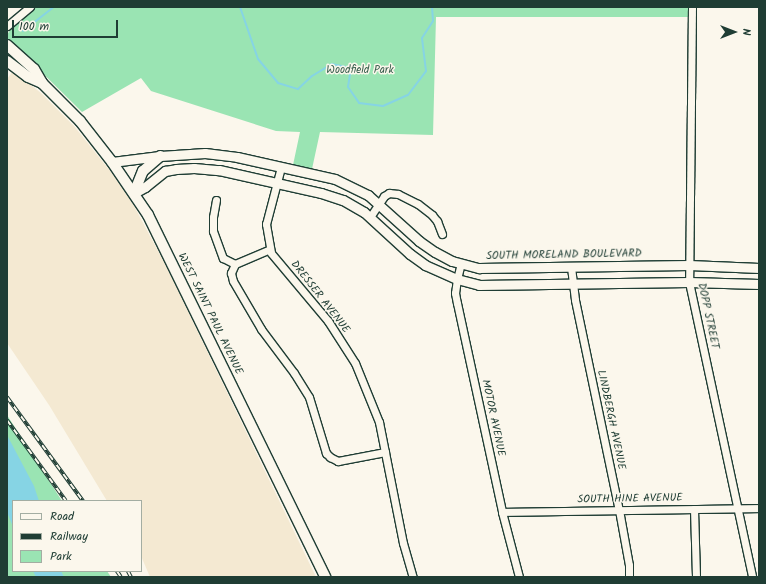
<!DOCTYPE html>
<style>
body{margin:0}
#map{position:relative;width:766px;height:584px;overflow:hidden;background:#fbf7ec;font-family:Kalam,sans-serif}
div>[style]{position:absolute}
.built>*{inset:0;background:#f4e9d2}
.green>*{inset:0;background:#9ae4b3}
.water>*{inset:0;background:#86d4e4}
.stream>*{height:2px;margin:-1px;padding:0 1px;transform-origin:1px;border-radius:1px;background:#86d4e4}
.roads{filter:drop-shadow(1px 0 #1f3d34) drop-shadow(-1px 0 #1f3d34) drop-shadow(0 1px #1f3d34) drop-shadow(0 -1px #1f3d34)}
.minor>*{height:7px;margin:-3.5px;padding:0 3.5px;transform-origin:3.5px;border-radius:3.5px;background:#fbf7ec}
.tertiary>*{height:9px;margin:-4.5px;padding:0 4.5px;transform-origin:4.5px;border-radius:4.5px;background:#fbf7ec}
.secondary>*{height:10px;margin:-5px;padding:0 5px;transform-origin:5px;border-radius:5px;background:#fbf7ec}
.rail>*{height:3.5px;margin-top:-1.75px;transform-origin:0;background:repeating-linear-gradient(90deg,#fbf7ec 0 6px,#1f3d34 0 12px);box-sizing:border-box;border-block:1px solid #1f3d34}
span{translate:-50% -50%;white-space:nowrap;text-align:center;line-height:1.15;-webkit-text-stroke:3px #fbf7ec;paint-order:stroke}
.park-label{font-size:11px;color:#385e4d}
.street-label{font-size:11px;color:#1f3d34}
.frame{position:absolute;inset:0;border:8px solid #1f3d34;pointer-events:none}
.legend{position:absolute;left:12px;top:500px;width:130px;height:72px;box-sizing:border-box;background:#fbf7ec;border:1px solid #a3ada2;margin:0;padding:5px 7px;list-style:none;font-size:12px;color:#1f3d34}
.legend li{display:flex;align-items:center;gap:8px;height:20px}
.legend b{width:20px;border:1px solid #a3ada2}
.north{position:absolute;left:714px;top:12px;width:40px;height:40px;-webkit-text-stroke:3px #fbf7ec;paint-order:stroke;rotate:90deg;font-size:11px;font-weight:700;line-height:16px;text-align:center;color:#1f3d34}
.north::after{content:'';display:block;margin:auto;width:14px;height:18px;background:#1f3d34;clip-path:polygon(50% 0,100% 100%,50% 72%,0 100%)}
.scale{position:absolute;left:12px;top:20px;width:106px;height:18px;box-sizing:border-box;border:2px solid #1f3d34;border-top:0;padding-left:5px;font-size:12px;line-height:14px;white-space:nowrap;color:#1f3d34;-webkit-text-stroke:3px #fbf7ec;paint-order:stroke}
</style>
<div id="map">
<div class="built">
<i style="clip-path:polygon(13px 71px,41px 93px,74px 126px,111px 172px,134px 206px,166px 266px,316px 577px,150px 577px,141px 556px,141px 501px,107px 501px,49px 405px,7px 343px,7px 79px)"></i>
</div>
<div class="green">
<i style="clip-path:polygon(36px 7px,688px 7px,688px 17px,436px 17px,433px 135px,320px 132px,312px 169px,293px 165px,300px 132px,276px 131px,151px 91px,141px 78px,82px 112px,8px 39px,7px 35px,10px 30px)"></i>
<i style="clip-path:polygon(7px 415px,62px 501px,13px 501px,13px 571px,107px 571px,111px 577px,7px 577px)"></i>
</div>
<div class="water">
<i style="clip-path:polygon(7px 435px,34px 486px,39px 501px,13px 501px,13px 527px,7px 512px)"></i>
<i style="clip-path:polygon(33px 571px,61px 571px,64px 577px,36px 577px)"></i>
</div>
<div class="stream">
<i style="left:240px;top:7px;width:55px;rotate:70.9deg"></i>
<i style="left:258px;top:59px;width:31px;rotate:50deg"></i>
<i style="left:278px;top:83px;width:21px;rotate:17deg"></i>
<i style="left:298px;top:89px;width:19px;rotate:-43deg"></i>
<i style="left:312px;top:76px;width:23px;rotate:-31deg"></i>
<i style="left:332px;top:64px;width:19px;rotate:12deg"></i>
<i style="left:351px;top:68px;width:19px;rotate:99deg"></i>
<i style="left:348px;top:87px;width:19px;rotate:55deg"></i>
<i style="left:359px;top:103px;width:24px;rotate:7deg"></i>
<i style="left:383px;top:106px;width:27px;rotate:-24deg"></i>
<i style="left:408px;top:95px;width:30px;rotate:-53deg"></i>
<i style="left:426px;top:71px;width:33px;rotate:-97deg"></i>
<i style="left:422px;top:38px;width:20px;rotate:-57deg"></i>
<i style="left:433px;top:21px;width:14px;rotate:-94deg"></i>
<i style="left:23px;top:31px;width:39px;rotate:-38deg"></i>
</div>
<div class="roads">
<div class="minor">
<i style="left:692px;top:7px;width:275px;rotate:90.6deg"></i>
<i style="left:689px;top:282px;width:302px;rotate:77.9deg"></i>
<i style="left:7px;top:26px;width:30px;rotate:-40deg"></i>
<i style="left:281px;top:167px;width:59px;rotate:104.7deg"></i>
<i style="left:266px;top:224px;width:29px;rotate:80deg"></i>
<i style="left:271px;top:253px;width:89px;rotate:50deg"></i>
<i style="left:328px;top:321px;width:50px;rotate:57.3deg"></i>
<i style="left:355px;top:363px;width:64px;rotate:67.9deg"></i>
<i style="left:379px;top:422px;width:123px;rotate:78.8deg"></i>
<i style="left:403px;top:543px;width:35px;rotate:74deg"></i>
<i style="left:216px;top:200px;width:17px;rotate:100deg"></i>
<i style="left:213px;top:217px;width:14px;rotate:90deg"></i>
<i style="left:213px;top:231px;width:29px;rotate:70deg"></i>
<i style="left:223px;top:258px;width:13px;rotate:27deg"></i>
<i style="left:235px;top:264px;width:38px;rotate:-23deg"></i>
<i style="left:370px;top:217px;width:25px;rotate:-56deg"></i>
<i style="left:384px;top:196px;width:6px;rotate:-31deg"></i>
<i style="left:389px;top:193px;width:9px;rotate:6deg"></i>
<i style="left:398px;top:194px;width:22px;rotate:27deg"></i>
<i style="left:418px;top:204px;width:18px;rotate:38deg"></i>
<i style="left:432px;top:215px;width:8px;rotate:50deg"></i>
<i style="left:437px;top:221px;width:14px;rotate:69deg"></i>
<i style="left:461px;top:263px;width:16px;rotate:104deg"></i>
<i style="left:457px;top:279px;width:14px;rotate:98deg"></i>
<i style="left:455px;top:293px;width:10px;rotate:79deg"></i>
<i style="left:457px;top:303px;width:214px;rotate:77.8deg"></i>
<i style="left:502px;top:512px;width:67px;rotate:75.3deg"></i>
<i style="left:235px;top:264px;width:10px;rotate:114deg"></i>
<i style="left:231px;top:273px;width:8px;rotate:76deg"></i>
<i style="left:233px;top:281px;width:56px;rotate:59.7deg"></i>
<i style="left:261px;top:329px;width:55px;rotate:53.1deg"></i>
<i style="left:294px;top:373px;width:28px;rotate:58deg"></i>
<i style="left:309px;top:397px;width:59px;rotate:73.1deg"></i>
<i style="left:326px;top:453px;width:6px;rotate:45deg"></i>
<i style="left:330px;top:457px;width:9px;rotate:27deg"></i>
<i style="left:338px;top:461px;width:48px;rotate:-10.8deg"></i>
<i style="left:571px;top:267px;width:33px;rotate:83deg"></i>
<i style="left:575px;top:300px;width:215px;rotate:78.2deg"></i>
<i style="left:619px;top:510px;width:56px;rotate:79.7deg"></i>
<i style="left:629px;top:565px;width:12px;rotate:90deg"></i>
<i style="left:694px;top:509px;width:68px;rotate:88.3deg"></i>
<i style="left:502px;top:512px;width:257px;rotate:-0.9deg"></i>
</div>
<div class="tertiary">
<i style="left:112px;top:162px;width:48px;rotate:-7.1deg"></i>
<i style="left:160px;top:156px;width:45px;rotate:-3.8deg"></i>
<i style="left:205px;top:153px;width:32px;rotate:7deg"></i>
<i style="left:237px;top:157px;width:100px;rotate:12.7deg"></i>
<i style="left:335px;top:179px;width:37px;rotate:26deg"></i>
<i style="left:368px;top:195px;width:69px;rotate:42deg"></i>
<i style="left:419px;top:241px;width:19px;rotate:35deg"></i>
<i style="left:435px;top:252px;width:19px;rotate:28deg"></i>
<i style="left:452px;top:261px;width:28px;rotate:15deg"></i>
<i style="left:479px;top:268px;width:210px;rotate:-0.8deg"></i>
<i style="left:689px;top:265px;width:70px;rotate:2.5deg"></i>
<i style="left:134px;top:193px;width:13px;rotate:-29deg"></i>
<i style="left:145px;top:187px;width:26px;rotate:-39deg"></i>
<i style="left:165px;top:171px;width:11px;rotate:-10deg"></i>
<i style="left:176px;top:169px;width:18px;rotate:-3deg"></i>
<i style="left:194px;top:168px;width:25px;rotate:5deg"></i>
<i style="left:219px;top:170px;width:105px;rotate:12.7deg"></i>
<i style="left:321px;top:193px;width:23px;rotate:18deg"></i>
<i style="left:343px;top:200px;width:24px;rotate:30deg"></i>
<i style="left:364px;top:212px;width:62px;rotate:42.4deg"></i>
<i style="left:410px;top:254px;width:19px;rotate:36deg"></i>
<i style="left:425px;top:265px;width:35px;rotate:24deg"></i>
<i style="left:457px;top:279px;width:23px;rotate:15deg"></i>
<i style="left:479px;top:285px;width:210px;rotate:-0.8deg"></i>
<i style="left:689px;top:282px;width:70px;rotate:1.6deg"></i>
</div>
<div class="secondary">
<i style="left:7px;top:45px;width:36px;rotate:42deg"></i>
<i style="left:34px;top:69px;width:16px;rotate:60deg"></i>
<i style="left:42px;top:83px;width:54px;rotate:45deg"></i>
<i style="left:80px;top:121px;width:52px;rotate:52deg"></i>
<i style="left:112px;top:162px;width:64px;rotate:55.8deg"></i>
<i style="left:148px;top:215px;width:403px;rotate:63.9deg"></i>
<i style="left:7px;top:61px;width:26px;rotate:37deg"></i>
<i style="left:28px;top:77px;width:15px;rotate:23deg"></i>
<i style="left:134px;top:193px;width:24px;rotate:-68deg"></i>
<i style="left:143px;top:171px;width:23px;rotate:-41deg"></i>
</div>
</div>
<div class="rail">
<i style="left:7px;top:397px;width:129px;rotate:53.8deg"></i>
<i style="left:7px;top:420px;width:100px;rotate:53.9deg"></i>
<i style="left:117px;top:571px;width:7px;rotate:56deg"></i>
<i style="left:128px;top:571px;width:7px;rotate:63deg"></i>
</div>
<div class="park-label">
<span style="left:360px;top:70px">Woodfield Park</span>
</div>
<div class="street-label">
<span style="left:564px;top:255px;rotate:-1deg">SOUTH MORELAND BOULEVARD</span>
<span style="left:320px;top:297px;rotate:52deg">DRESSER AVENUE</span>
<span style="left:210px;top:314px;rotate:64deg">WEST SAINT PAUL AVENUE</span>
<span style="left:708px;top:316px;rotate:78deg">DOPP STREET</span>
<span style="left:493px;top:418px;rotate:78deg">MOTOR AVENUE</span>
<span style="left:611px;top:420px;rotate:78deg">LINDBERGH AVENUE</span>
<span style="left:630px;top:499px;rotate:-1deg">SOUTH HINE AVENUE</span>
</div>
<div class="frame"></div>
<ul class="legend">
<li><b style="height:5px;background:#fbf7ec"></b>Road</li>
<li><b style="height:5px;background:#1f3d34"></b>Railway</li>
<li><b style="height:11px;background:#9ae4b3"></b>Park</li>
</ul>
<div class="north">N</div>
<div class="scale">100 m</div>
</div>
